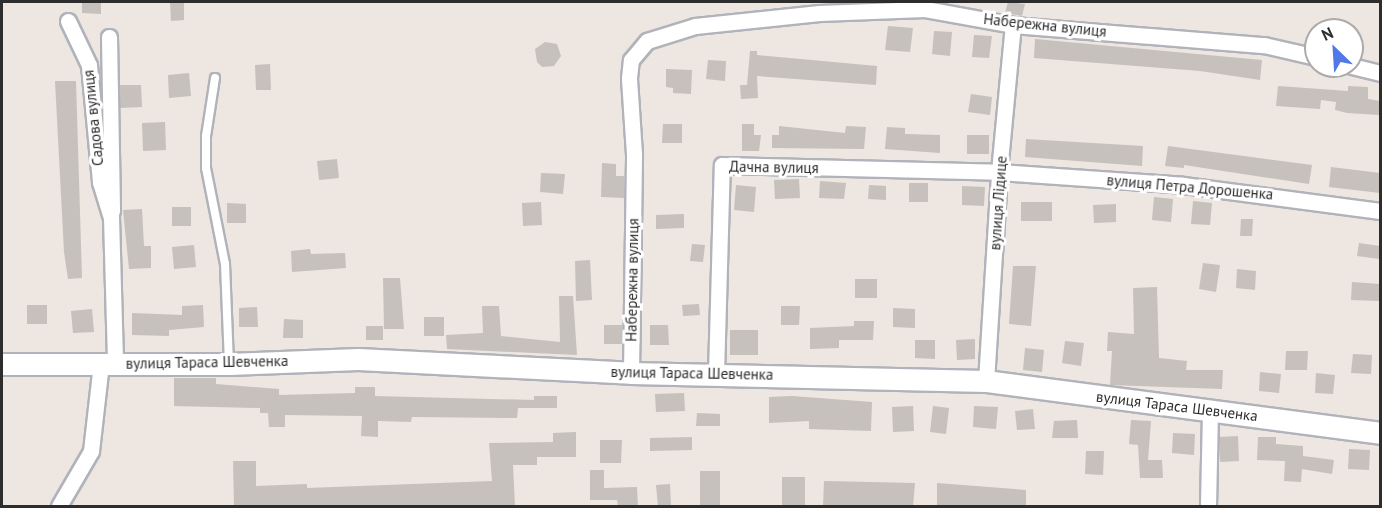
<!DOCTYPE html>
<meta charset="utf-8">
<style>
body{margin:0}
#map{position:relative;width:1382px;height:508px;overflow:hidden;background:#ede6e1;font-family:"PT Sans",sans-serif}
div>[style]{position:absolute}
.building>*{inset:0;background:#c6c1bc}
.roads{filter:drop-shadow(2px 0 #b1b3bb) drop-shadow(-2px 0 #b1b3bb) drop-shadow(0 2px #b1b3bb) drop-shadow(0 -2px #b1b3bb)}
.service>*{height:8px;margin:-4px;padding:0 4px;transform-origin:4px;border-radius:4px;background:#fff}
.minor>*{height:15px;margin:-7.5px;padding:0 7.5px;transform-origin:7.5px;border-radius:7.5px;background:#fff}
.secondary>*{height:21px;margin:-10.5px;padding:0 10.5px;transform-origin:10.5px;border-radius:10.5px;background:#fff}
span{translate:-50% -50%;white-space:nowrap;text-align:center;line-height:1.15;-webkit-text-stroke:6px #fff;paint-order:stroke}
.street-label{font-size:15px;color:#2d2d2d}
.frame{position:absolute;inset:0;border:3px solid #2d2d2d;pointer-events:none}
.north{position:absolute;left:1304px;top:18px;width:60px;height:60px;box-sizing:border-box;background:#fff;border:2px solid #ababab;border-radius:50%;rotate:335deg;font-size:16px;font-weight:700;line-height:24px;text-align:center;color:#2d2d2d}
.north::after{content:'';display:block;margin:auto;width:21px;height:27px;background:#5178e9;clip-path:polygon(50% 0,100% 100%,50% 72%,0 100%)}
</style>
<div id="map">
<div class="building">
<i style="clip-path:polygon(82px 2px,101px 2px,101px 14px,82px 13px)"></i>
<i style="clip-path:polygon(170px 2px,184px 2px,184px 20px,171px 21px)"></i>
<i style="clip-path:polygon(1008px 2px,1025px 4px,1022px 16px,1005px 13px)"></i>
<i style="clip-path:polygon(888px 26px,913px 28px,910px 52px,885px 50px)"></i>
<i style="clip-path:polygon(934px 31px,952px 32px,950px 56px,932px 54px)"></i>
<i style="clip-path:polygon(974px 35px,992px 36px,989px 58px,972px 57px)"></i>
<i style="clip-path:polygon(1035px 39px,1262px 60px,1260px 80px,1200px 71px,1034px 58px)"></i>
<i style="clip-path:polygon(545px 42px,557px 44px,561px 56px,554px 66px,542px 67px,537px 62px,535px 49px)"></i>
<i style="clip-path:polygon(750px 51px,757px 51px,757px 55px,877px 66px,876px 85px,757px 76px,758px 98px,741px 99px,740px 85px,747px 85px)"></i>
<i style="clip-path:polygon(708px 60px,726px 61px,725px 81px,706px 79px)"></i>
<i style="clip-path:polygon(270px 64px,271px 90px,256px 90px,255px 65px)"></i>
<i style="clip-path:polygon(666px 69px,692px 70px,691px 94px,673px 93px,673px 88px,666px 87px)"></i>
<i style="clip-path:polygon(189px 73px,191px 96px,169px 98px,168px 75px)"></i>
<i style="clip-path:polygon(55px 81px,76px 81px,82px 278px,68px 279px,64px 252px)"></i>
<i style="clip-path:polygon(120px 85px,141px 85px,142px 107px,120px 108px)"></i>
<i style="clip-path:polygon(1278px 86px,1348px 91px,1348px 86px,1368px 87px,1368px 99px,1380px 101px,1380px 115px,1347px 113px,1335px 110px,1336px 102px,1321px 100px,1320px 109px,1276px 106px)"></i>
<i style="clip-path:polygon(971px 94px,992px 97px,990px 115px,968px 112px)"></i>
<i style="clip-path:polygon(165px 122px,166px 150px,143px 151px,142px 123px)"></i>
<i style="clip-path:polygon(663px 124px,682px 124px,682px 143px,662px 143px)"></i>
<i style="clip-path:polygon(742px 124px,754px 124px,754px 135px,761px 135px,759px 151px,742px 151px)"></i>
<i style="clip-path:polygon(779px 126px,845px 133px,846px 126px,866px 127px,864px 149px,772px 148px,772px 135px,779px 135px)"></i>
<i style="clip-path:polygon(887px 127px,905px 128px,905px 134px,940px 135px,940px 153px,885px 149px)"></i>
<i style="clip-path:polygon(967px 135px,989px 135px,989px 154px,967px 154px)"></i>
<i style="clip-path:polygon(1026px 139px,1143px 146px,1142px 166px,1025px 157px)"></i>
<i style="clip-path:polygon(1168px 146px,1312px 165px,1309px 184px,1184px 165px,1184px 168px,1165px 166px)"></i>
<i style="clip-path:polygon(337px 159px,339px 178px,319px 180px,317px 161px)"></i>
<i style="clip-path:polygon(602px 163px,616px 164px,616px 176px,624px 176px,624px 198px,601px 197px)"></i>
<i style="clip-path:polygon(1331px 167px,1380px 173px,1380px 193px,1329px 187px)"></i>
<i style="clip-path:polygon(541px 173px,565px 174px,563px 194px,540px 192px)"></i>
<i style="clip-path:polygon(799px 179px,800px 198px,775px 199px,774px 180px)"></i>
<i style="clip-path:polygon(820px 181px,846px 183px,844px 199px,819px 198px)"></i>
<i style="clip-path:polygon(909px 183px,928px 183px,928px 202px,909px 202px)"></i>
<i style="clip-path:polygon(736px 185px,756px 187px,754px 212px,734px 210px)"></i>
<i style="clip-path:polygon(869px 185px,886px 186px,886px 200px,868px 199px)"></i>
<i style="clip-path:polygon(962px 186px,985px 187px,984px 206px,962px 205px)"></i>
<i style="clip-path:polygon(1154px 197px,1173px 199px,1171px 222px,1152px 220px)"></i>
<i style="clip-path:polygon(1193px 201px,1212px 203px,1210px 225px,1191px 224px)"></i>
<i style="clip-path:polygon(541px 202px,542px 225px,523px 226px,522px 203px)"></i>
<i style="clip-path:polygon(1021px 202px,1052px 202px,1052px 221px,1021px 221px)"></i>
<i style="clip-path:polygon(227px 203px,246px 204px,246px 223px,227px 223px)"></i>
<i style="clip-path:polygon(1116px 204px,1116px 222px,1094px 223px,1093px 205px)"></i>
<i style="clip-path:polygon(172px 207px,191px 207px,191px 226px,172px 226px)"></i>
<i style="clip-path:polygon(142px 209px,144px 246px,151px 246px,151px 268px,129px 269px,123px 210px)"></i>
<i style="clip-path:polygon(684px 214px,684px 228px,656px 229px,656px 215px)"></i>
<i style="clip-path:polygon(1241px 219px,1253px 219px,1252px 236px,1240px 236px)"></i>
<i style="clip-path:polygon(1359px 243px,1380px 246px,1379px 259px,1357px 256px)"></i>
<i style="clip-path:polygon(692px 244px,705px 245px,703px 262px,690px 261px)"></i>
<i style="clip-path:polygon(194px 245px,196px 267px,174px 269px,172px 247px)"></i>
<i style="clip-path:polygon(310px 249px,311px 254px,345px 253px,346px 268px,292px 272px,291px 251px)"></i>
<i style="clip-path:polygon(590px 260px,592px 300px,576px 301px,575px 261px)"></i>
<i style="clip-path:polygon(1203px 263px,1220px 265px,1216px 292px,1199px 289px)"></i>
<i style="clip-path:polygon(1013px 266px,1036px 266px,1031px 326px,1009px 324px)"></i>
<i style="clip-path:polygon(1237px 269px,1256px 271px,1255px 290px,1236px 288px)"></i>
<i style="clip-path:polygon(383px 278px,400px 278px,404px 329px,384px 329px)"></i>
<i style="clip-path:polygon(855px 279px,877px 279px,877px 298px,855px 298px)"></i>
<i style="clip-path:polygon(1352px 282px,1380px 284px,1379px 301px,1351px 300px)"></i>
<i style="clip-path:polygon(1157px 287px,1159px 358px,1187px 361px,1186px 370px,1223px 370px,1222px 389px,1110px 385px,1112px 351px,1107px 351px,1108px 332px,1134px 334px,1133px 288px)"></i>
<i style="clip-path:polygon(559px 296px,573px 296px,577px 355px,447px 349px,446px 335px,483px 333px,482px 306px,499px 306px,501px 336px,560px 342px)"></i>
<i style="clip-path:polygon(699px 304px,700px 315px,683px 316px,682px 305px)"></i>
<i style="clip-path:polygon(27px 305px,47px 305px,47px 324px,27px 324px)"></i>
<i style="clip-path:polygon(203px 305px,204px 327px,169px 330px,169px 336px,132px 335px,132px 313px,182px 315px,182px 306px)"></i>
<i style="clip-path:polygon(781px 306px,800px 306px,799px 325px,781px 325px)"></i>
<i style="clip-path:polygon(257px 307px,258px 327px,239px 327px,239px 308px)"></i>
<i style="clip-path:polygon(893px 308px,915px 309px,915px 328px,893px 327px)"></i>
<i style="clip-path:polygon(92px 309px,94px 332px,73px 333px,71px 311px)"></i>
<i style="clip-path:polygon(424px 317px,444px 317px,444px 336px,424px 336px)"></i>
<i style="clip-path:polygon(284px 319px,303px 320px,303px 338px,283px 338px)"></i>
<i style="clip-path:polygon(854px 321px,874px 321px,873px 340px,839px 340px,839px 348px,810px 349px,810px 328px,854px 326px)"></i>
<i style="clip-path:polygon(604px 325px,622px 325px,622px 344px,604px 344px)"></i>
<i style="clip-path:polygon(650px 325px,668px 325px,669px 345px,650px 345px)"></i>
<i style="clip-path:polygon(366px 326px,383px 326px,383px 340px,366px 340px)"></i>
<i style="clip-path:polygon(730px 330px,758px 330px,758px 355px,730px 355px)"></i>
<i style="clip-path:polygon(975px 339px,975px 359px,957px 360px,956px 340px)"></i>
<i style="clip-path:polygon(915px 340px,935px 340px,935px 359px,915px 358px)"></i>
<i style="clip-path:polygon(1065px 341px,1084px 343px,1081px 366px,1062px 363px)"></i>
<i style="clip-path:polygon(1025px 348px,1044px 350px,1042px 372px,1023px 370px)"></i>
<i style="clip-path:polygon(1286px 351px,1308px 351px,1307px 370px,1285px 370px)"></i>
<i style="clip-path:polygon(1353px 354px,1372px 355px,1371px 374px,1351px 373px)"></i>
<i style="clip-path:polygon(1260px 372px,1281px 374px,1279px 393px,1259px 391px)"></i>
<i style="clip-path:polygon(1316px 373px,1335px 375px,1333px 394px,1315px 393px)"></i>
<i style="clip-path:polygon(174px 378px,216px 378px,216px 384px,279px 389px,279px 395px,355px 393px,355px 387px,375px 387px,375px 396px,534px 400px,534px 396px,557px 396px,557px 408px,518px 408px,517px 418px,412px 417px,411px 422px,378px 421px,378px 437px,361px 436px,362px 416px,285px 415px,285px 427px,269px 427px,268px 413px,260px 413px,260px 408px,174px 406px)"></i>
<i style="clip-path:polygon(684px 393px,685px 411px,656px 412px,655px 394px)"></i>
<i style="clip-path:polygon(792px 396px,872px 402px,871px 431px,809px 429px,809px 421px,769px 423px,769px 397px)"></i>
<i style="clip-path:polygon(913px 406px,914px 431px,893px 432px,892px 407px)"></i>
<i style="clip-path:polygon(933px 406px,949px 408px,946px 434px,930px 432px)"></i>
<i style="clip-path:polygon(974px 406px,998px 407px,996px 429px,973px 427px)"></i>
<i style="clip-path:polygon(1033px 409px,1035px 429px,1017px 430px,1015px 411px)"></i>
<i style="clip-path:polygon(697px 413px,720px 414px,720px 426px,696px 426px)"></i>
<i style="clip-path:polygon(1077px 420px,1078px 438px,1052px 438px,1054px 421px)"></i>
<i style="clip-path:polygon(1131px 420px,1151px 421px,1148px 460px,1162px 460px,1163px 478px,1140px 478px,1138px 445px,1129px 444px)"></i>
<i style="clip-path:polygon(576px 432px,576px 457px,537px 457px,537px 465px,513px 465px,515px 506px,234px 507px,233px 461px,256px 461px,256px 486px,307px 484px,307px 488px,492px 481px,489px 443px,553px 442px,553px 433px)"></i>
<i style="clip-path:polygon(1173px 433px,1195px 434px,1194px 455px,1172px 453px)"></i>
<i style="clip-path:polygon(1238px 436px,1239px 461px,1220px 462px,1219px 437px)"></i>
<i style="clip-path:polygon(692px 437px,692px 450px,650px 451px,650px 438px)"></i>
<i style="clip-path:polygon(1258px 437px,1276px 437px,1276px 444px,1303px 446px,1303px 456px,1334px 460px,1332px 474px,1302px 469px,1301px 482px,1284px 481px,1285px 461px,1257px 460px)"></i>
<i style="clip-path:polygon(600px 440px,622px 440px,621px 463px,600px 463px)"></i>
<i style="clip-path:polygon(1349px 449px,1370px 450px,1369px 470px,1348px 469px)"></i>
<i style="clip-path:polygon(1086px 451px,1104px 451px,1103px 475px,1085px 474px)"></i>
<i style="clip-path:polygon(590px 470px,604px 470px,604px 488px,637px 487px,638px 507px,618px 507px,617px 500px,590px 500px)"></i>
<i style="clip-path:polygon(700px 471px,720px 471px,720px 507px,700px 507px)"></i>
<i style="clip-path:polygon(782px 477px,805px 477px,805px 505px,782px 505px)"></i>
<i style="clip-path:polygon(824px 481px,915px 483px,913px 507px,823px 507px)"></i>
<i style="clip-path:polygon(937px 483px,1026px 490px,1026px 507px,937px 507px)"></i>
<i style="clip-path:polygon(670px 484px,671px 507px,658px 507px,656px 485px)"></i>
</div>
<div class="roads">
<div class="service">
<i style="left:215px;top:78px;width:59px;rotate:98.8deg"></i>
<i style="left:206px;top:136px;width:32px;rotate:90deg"></i>
<i style="left:206px;top:168px;width:98px;rotate:78.8deg"></i>
<i style="left:225px;top:264px;width:98px;rotate:87.7deg"></i>
</div>
<div class="minor">
<i style="left:68px;top:21px;width:49px;rotate:64.5deg"></i>
<i style="left:89px;top:65px;width:118px;rotate:84.6deg"></i>
<i style="left:100px;top:182px;width:37px;rotate:73deg"></i>
<i style="left:111px;top:217px;width:146px;rotate:88.4deg"></i>
<i style="left:109px;top:37px;width:174px;rotate:89deg"></i>
<i style="left:1352px;top:66px;width:29px;rotate:14deg"></i>
<i style="left:631px;top:373px;width:219px;rotate:-89.2deg"></i>
<i style="left:634px;top:154px;width:76px;rotate:-93.8deg"></i>
<i style="left:629px;top:78px;width:18px;rotate:-84deg"></i>
<i style="left:631px;top:60px;width:25px;rotate:-50deg"></i>
<i style="left:647px;top:41px;width:50px;rotate:-17.4deg"></i>
<i style="left:695px;top:26px;width:125px;rotate:-6deg"></i>
<i style="left:819px;top:13px;width:106px;rotate:-2.2deg"></i>
<i style="left:925px;top:9px;width:89px;rotate:10.3deg"></i>
<i style="left:1013px;top:25px;width:252px;rotate:4.6deg"></i>
<i style="left:1264px;top:45px;width:53px;rotate:13deg"></i>
<i style="left:716px;top:374px;width:209px;rotate:-88.4deg"></i>
<i style="left:722px;top:165px;width:277px;rotate:1.4deg"></i>
<i style="left:999px;top:172px;width:184px;rotate:4deg"></i>
<i style="left:1183px;top:185px;width:199px;rotate:7.5deg"></i>
<i style="left:986px;top:381px;width:209px;rotate:-86.4deg"></i>
<i style="left:999px;top:172px;width:148px;rotate:-84.6deg"></i>
<i style="left:59px;top:506px;width:64px;rotate:-59.8deg"></i>
<i style="left:91px;top:451px;width:89px;rotate:-83.5deg"></i>
<i style="left:1208px;top:506px;width:96px;rotate:-88.8deg"></i>
</div>
<div class="secondary">
<i style="left:2px;top:364px;width:227px"></i>
<i style="left:229px;top:364px;width:129px;rotate:-2.2deg"></i>
<i style="left:358px;top:359px;width:273px;rotate:2.9deg"></i>
<i style="left:631px;top:373px;width:355px;rotate:1.3deg"></i>
<i style="left:986px;top:381px;width:397px;rotate:7.5deg"></i>
</div>
</div>
<div class="street-label">
<span style="left:1045px;top:25px;rotate:6deg">Набережна вулиця</span>
<span style="left:93px;top:118px;rotate:-96deg">Садова вулиця</span>
<span style="left:774px;top:167px;rotate:1deg">Дачна вулиця</span>
<span style="left:1190px;top:187px;rotate:5deg">вулиця Петра Дорошенка</span>
<span style="left:998px;top:203px;rotate:-86deg">вулиця Лідице</span>
<span style="left:632px;top:280px;rotate:-89deg">Набережна вулиця</span>
<span style="left:207px;top:362px;rotate:-1deg">вулиця Тараса Шевченка</span>
<span style="left:692px;top:373px;rotate:1deg">вулиця Тараса Шевченка</span>
<span style="left:1177px;top:406px;rotate:7deg">вулиця Тараса Шевченка</span>
</div>
<div class="frame"></div>
<div class="north">N</div>
</div>
